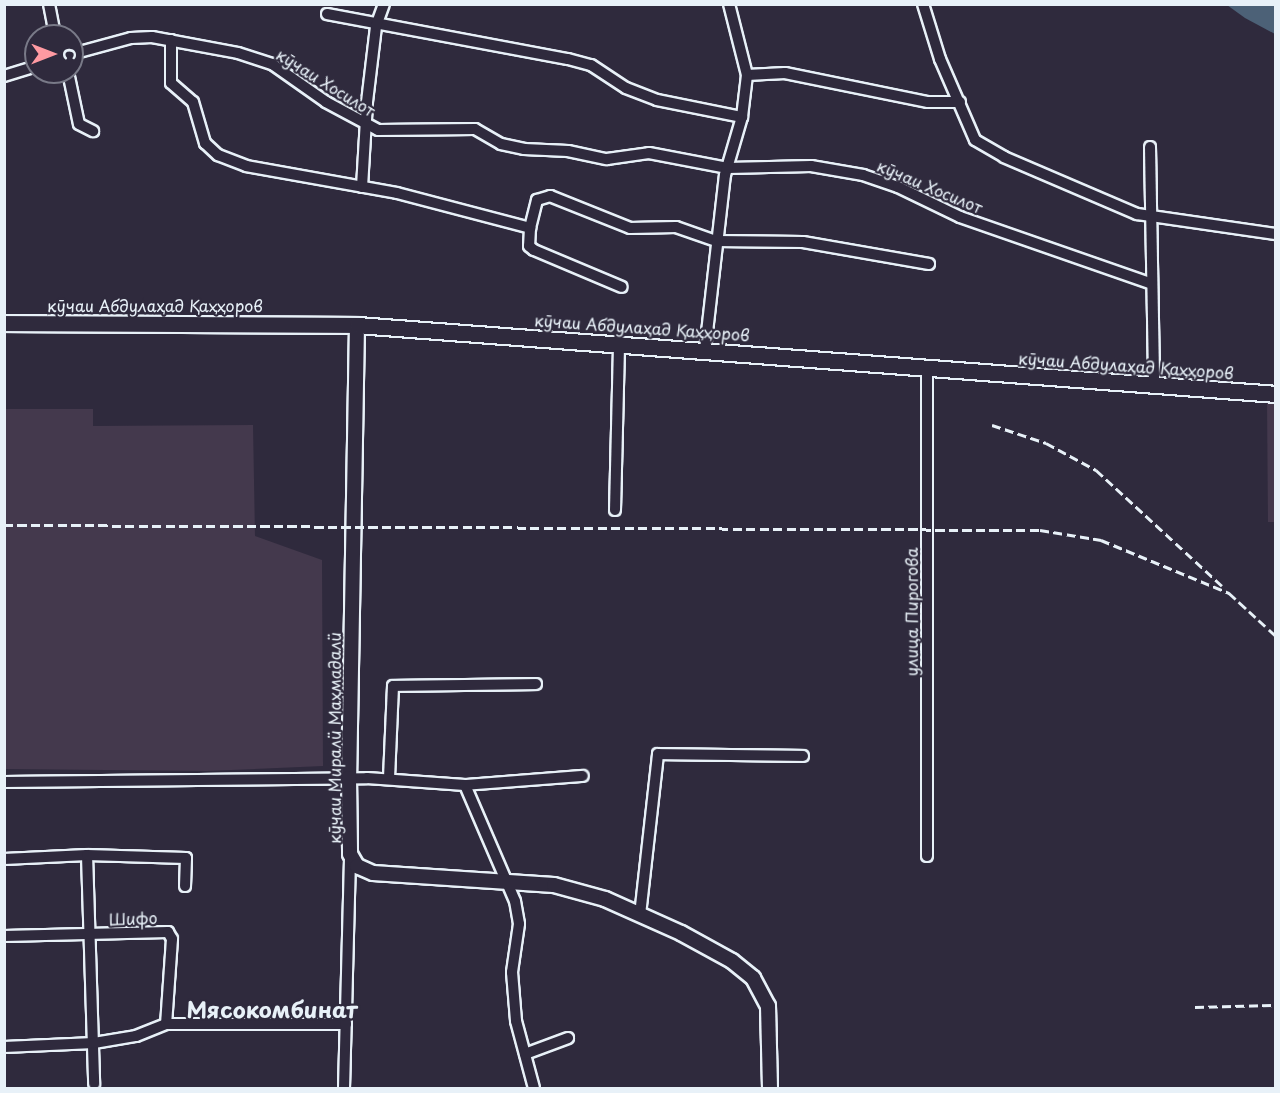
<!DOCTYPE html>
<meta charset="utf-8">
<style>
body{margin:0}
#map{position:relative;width:1280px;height:1093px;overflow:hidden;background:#2f2a3d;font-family:"Playpen Sans",sans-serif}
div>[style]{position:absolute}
.built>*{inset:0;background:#44394d}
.water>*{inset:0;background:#4c6177}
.roads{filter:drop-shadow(2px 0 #e8f1f8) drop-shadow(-2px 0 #e8f1f8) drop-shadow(0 2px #e8f1f8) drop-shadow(0 -2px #e8f1f8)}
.minor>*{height:10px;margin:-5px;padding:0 5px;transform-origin:5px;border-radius:5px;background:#2f2a3d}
.tertiary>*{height:14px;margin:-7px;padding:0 7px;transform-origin:7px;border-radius:7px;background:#2f2a3d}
.secondary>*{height:15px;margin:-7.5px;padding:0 7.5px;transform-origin:7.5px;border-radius:7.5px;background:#2f2a3d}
.rail>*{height:3px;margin-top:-1.5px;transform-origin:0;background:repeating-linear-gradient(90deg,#e8f1f8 0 9px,transparent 0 13.5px)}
span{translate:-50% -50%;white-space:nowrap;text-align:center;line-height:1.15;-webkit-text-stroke:4.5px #2f2a3d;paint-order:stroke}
.street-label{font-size:16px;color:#e8f1f8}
.district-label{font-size:22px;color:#e8f1f8;font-weight:700}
.frame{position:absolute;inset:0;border:6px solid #e8f1f8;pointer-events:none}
.north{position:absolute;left:24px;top:24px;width:60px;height:60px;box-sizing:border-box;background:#2f2a3d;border:2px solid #797a88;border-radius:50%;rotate:90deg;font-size:16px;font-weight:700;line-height:24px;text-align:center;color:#e8f1f8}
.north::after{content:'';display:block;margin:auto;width:21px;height:27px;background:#ff9aa2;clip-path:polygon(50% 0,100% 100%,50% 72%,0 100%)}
</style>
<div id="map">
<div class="built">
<i style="clip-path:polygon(1267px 402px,1276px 403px,1275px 522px,1268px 522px)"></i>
<i style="clip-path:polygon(5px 409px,93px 409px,93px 426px,253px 425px,255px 536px,322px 560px,323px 766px,207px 771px,5px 769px)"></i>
</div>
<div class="water">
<i style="clip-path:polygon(1227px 5px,1275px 5px,1275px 34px,1245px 18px)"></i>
</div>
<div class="roads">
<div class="minor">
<i style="left:49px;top:4px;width:33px;rotate:79deg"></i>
<i style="left:923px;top:4px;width:58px;rotate:72.8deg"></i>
<i style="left:940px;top:59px;width:88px;rotate:66.6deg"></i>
<i style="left:975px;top:140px;width:34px;rotate:30deg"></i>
<i style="left:1004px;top:157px;width:145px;rotate:23.2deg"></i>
<i style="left:1137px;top:214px;width:140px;rotate:8.2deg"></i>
<i style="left:327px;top:14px;width:245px;rotate:10.6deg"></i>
<i style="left:568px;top:59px;width:24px;rotate:15deg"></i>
<i style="left:591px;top:65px;width:42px;rotate:33.3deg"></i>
<i style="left:626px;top:88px;width:33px;rotate:21deg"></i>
<i style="left:657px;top:100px;width:87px;rotate:11.3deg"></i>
<i style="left:171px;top:40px;width:43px;rotate:90deg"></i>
<i style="left:171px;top:83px;width:29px;rotate:41deg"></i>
<i style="left:193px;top:102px;width:43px;rotate:73.7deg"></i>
<i style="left:205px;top:143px;width:18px;rotate:43deg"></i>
<i style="left:218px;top:155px;width:30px;rotate:21deg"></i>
<i style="left:246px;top:166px;width:153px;rotate:10.1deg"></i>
<i style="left:397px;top:193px;width:138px;rotate:14.7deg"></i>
<i style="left:530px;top:228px;width:18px;rotate:93deg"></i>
<i style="left:529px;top:246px;width:6px;rotate:39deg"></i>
<i style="left:534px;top:250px;width:95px;rotate:22.8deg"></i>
<i style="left:72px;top:54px;width:61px;rotate:-15.2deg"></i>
<i style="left:131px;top:38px;width:21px;rotate:-3deg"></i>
<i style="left:152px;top:37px;width:87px;rotate:10.5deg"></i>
<i style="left:238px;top:53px;width:36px;rotate:18deg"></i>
<i style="left:272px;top:64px;width:66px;rotate:35.1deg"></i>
<i style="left:326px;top:102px;width:59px;rotate:28.3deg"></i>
<i style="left:378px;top:130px;width:97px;rotate:-0.6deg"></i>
<i style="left:475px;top:129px;width:30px;rotate:30deg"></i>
<i style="left:501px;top:144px;width:24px;rotate:12deg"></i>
<i style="left:524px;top:149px;width:44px;rotate:2.6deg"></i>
<i style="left:568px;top:151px;width:40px;rotate:12deg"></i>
<i style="left:607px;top:159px;width:42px;rotate:-8.1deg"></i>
<i style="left:649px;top:153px;width:80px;rotate:10.8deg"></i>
<i style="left:728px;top:168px;width:83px;rotate:-1.4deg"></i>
<i style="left:811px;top:166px;width:53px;rotate:9.8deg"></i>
<i style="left:863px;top:175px;width:37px;rotate:19deg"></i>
<i style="left:898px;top:187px;width:69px;rotate:25.8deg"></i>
<i style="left:960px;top:217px;width:203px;rotate:19.2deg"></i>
<i style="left:68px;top:72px;width:53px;rotate:78.1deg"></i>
<i style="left:79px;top:124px;width:16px;rotate:27deg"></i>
<i style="left:747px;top:75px;width:38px;rotate:-3deg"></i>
<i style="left:785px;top:73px;width:146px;rotate:11.5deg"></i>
<i style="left:928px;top:102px;width:32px"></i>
<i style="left:4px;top:76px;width:34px;rotate:-17deg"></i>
<i style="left:1150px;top:147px;width:238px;rotate:89deg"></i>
<i style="left:362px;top:187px;width:85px;rotate:-86.6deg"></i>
<i style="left:367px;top:102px;width:77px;rotate:-83.2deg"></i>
<i style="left:376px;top:26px;width:23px;rotate:-70deg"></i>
<i style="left:530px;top:228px;width:29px;rotate:-76deg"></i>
<i style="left:537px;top:200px;width:14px;rotate:-17deg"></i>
<i style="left:550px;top:196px;width:86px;rotate:21.8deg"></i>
<i style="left:630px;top:228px;width:46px;rotate:-1.2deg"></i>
<i style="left:676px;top:227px;width:42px;rotate:19.3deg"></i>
<i style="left:716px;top:241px;width:87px;rotate:0.7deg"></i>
<i style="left:803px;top:242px;width:128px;rotate:9.9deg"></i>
<i style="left:705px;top:350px;width:176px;rotate:-83.5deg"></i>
<i style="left:725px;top:175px;width:60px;rotate:-73.7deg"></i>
<i style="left:742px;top:117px;width:42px;rotate:-83.2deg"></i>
<i style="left:747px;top:75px;width:73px;rotate:-104.2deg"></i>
<i style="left:615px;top:510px;width:166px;rotate:-88.6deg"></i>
<i style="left:389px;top:778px;width:92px;rotate:-87.5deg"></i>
<i style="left:393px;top:686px;width:143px;rotate:-0.8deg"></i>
<i style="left:4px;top:782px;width:363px;rotate:-0.6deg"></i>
<i style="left:367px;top:778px;width:98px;rotate:4.1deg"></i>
<i style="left:465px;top:785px;width:126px;rotate:66.7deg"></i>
<i style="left:515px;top:901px;width:23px;rotate:80deg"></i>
<i style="left:519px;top:924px;width:49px;rotate:98.3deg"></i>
<i style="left:512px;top:972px;width:49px;rotate:85.3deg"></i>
<i style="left:516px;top:1021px;width:69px;rotate:75deg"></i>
<i style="left:465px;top:785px;width:118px;rotate:-4.4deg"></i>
<i style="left:87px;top:855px;width:229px;rotate:88.2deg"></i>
<i style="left:927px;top:856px;width:487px;rotate:-90deg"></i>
<i style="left:4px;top:859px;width:83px;rotate:-2.8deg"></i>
<i style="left:87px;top:855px;width:99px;rotate:1.7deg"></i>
<i style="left:186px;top:858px;width:28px;rotate:92deg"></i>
<i style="left:640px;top:915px;width:162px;rotate:-83.6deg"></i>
<i style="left:658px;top:754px;width:145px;rotate:0.8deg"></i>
<i style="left:4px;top:936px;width:164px;rotate:-1.4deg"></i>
<i style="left:168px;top:932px;width:8px;rotate:60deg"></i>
<i style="left:172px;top:939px;width:85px;rotate:94deg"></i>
<i style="left:4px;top:1047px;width:90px;rotate:-2.5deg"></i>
<i style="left:94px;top:1043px;width:43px;rotate:-9.5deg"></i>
<i style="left:136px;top:1036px;width:32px;rotate:-22deg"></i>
<i style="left:166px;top:1024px;width:180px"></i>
<i style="left:525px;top:1054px;width:46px;rotate:-20.4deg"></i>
<i style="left:344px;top:1088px;width:234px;rotate:-88.5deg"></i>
</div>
<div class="tertiary">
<i style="left:357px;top:325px;width:453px;rotate:91deg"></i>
<i style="left:349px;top:778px;width:76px;rotate:89.2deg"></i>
<i style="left:350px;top:854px;width:14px;rotate:60deg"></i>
<i style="left:357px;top:866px;width:17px;rotate:24deg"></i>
<i style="left:373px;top:873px;width:181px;rotate:3.8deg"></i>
<i style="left:554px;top:885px;width:53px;rotate:15.4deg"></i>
<i style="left:605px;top:899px;width:83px;rotate:24.1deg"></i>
<i style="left:681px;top:933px;width:58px;rotate:28.8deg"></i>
<i style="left:732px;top:961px;width:27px;rotate:39deg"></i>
<i style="left:753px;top:978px;width:32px;rotate:62deg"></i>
<i style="left:768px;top:1006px;width:82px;rotate:88.6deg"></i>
</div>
<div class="secondary">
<i style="left:4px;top:323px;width:353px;rotate:0.3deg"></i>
<i style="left:357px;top:325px;width:922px;rotate:4.29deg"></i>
</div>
</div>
<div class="rail">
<i style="left:992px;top:425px;width:57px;rotate:18.4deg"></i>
<i style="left:1046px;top:443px;width:57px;rotate:28.4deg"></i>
<i style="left:1096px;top:470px;width:171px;rotate:42.6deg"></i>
<i style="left:4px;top:525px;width:1036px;rotate:0.28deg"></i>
<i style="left:1040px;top:530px;width:62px;rotate:9.3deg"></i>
<i style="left:1101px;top:540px;width:139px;rotate:22.5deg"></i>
<i style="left:1229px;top:593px;width:64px;rotate:42.5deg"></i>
<i style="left:1195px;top:1007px;width:81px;rotate:-1.4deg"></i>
</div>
<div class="street-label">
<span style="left:326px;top:82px;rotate:32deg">кӯчаи Хосилот</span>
<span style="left:930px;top:186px;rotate:23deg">кӯчаи Хосилот</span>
<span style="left:155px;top:305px">кӯчаи Абдулаҳад Қаҳҳоров</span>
<span style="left:642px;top:327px;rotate:4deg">кӯчаи Абдулаҳад Қаҳҳоров</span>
<span style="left:1126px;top:365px;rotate:4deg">кӯчаи Абдулаҳад Қаҳҳоров</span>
<span style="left:911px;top:612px;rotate:-90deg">улица Пирогова</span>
<span style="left:334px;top:738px;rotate:-90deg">кӯчаи Миралӣ Маҳмадалӣ</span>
<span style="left:133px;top:918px;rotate:-2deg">Шифо</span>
</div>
<div class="district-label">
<span style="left:272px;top:1009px">Мясокомбинат</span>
</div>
<div class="frame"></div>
<div class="north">С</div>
</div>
